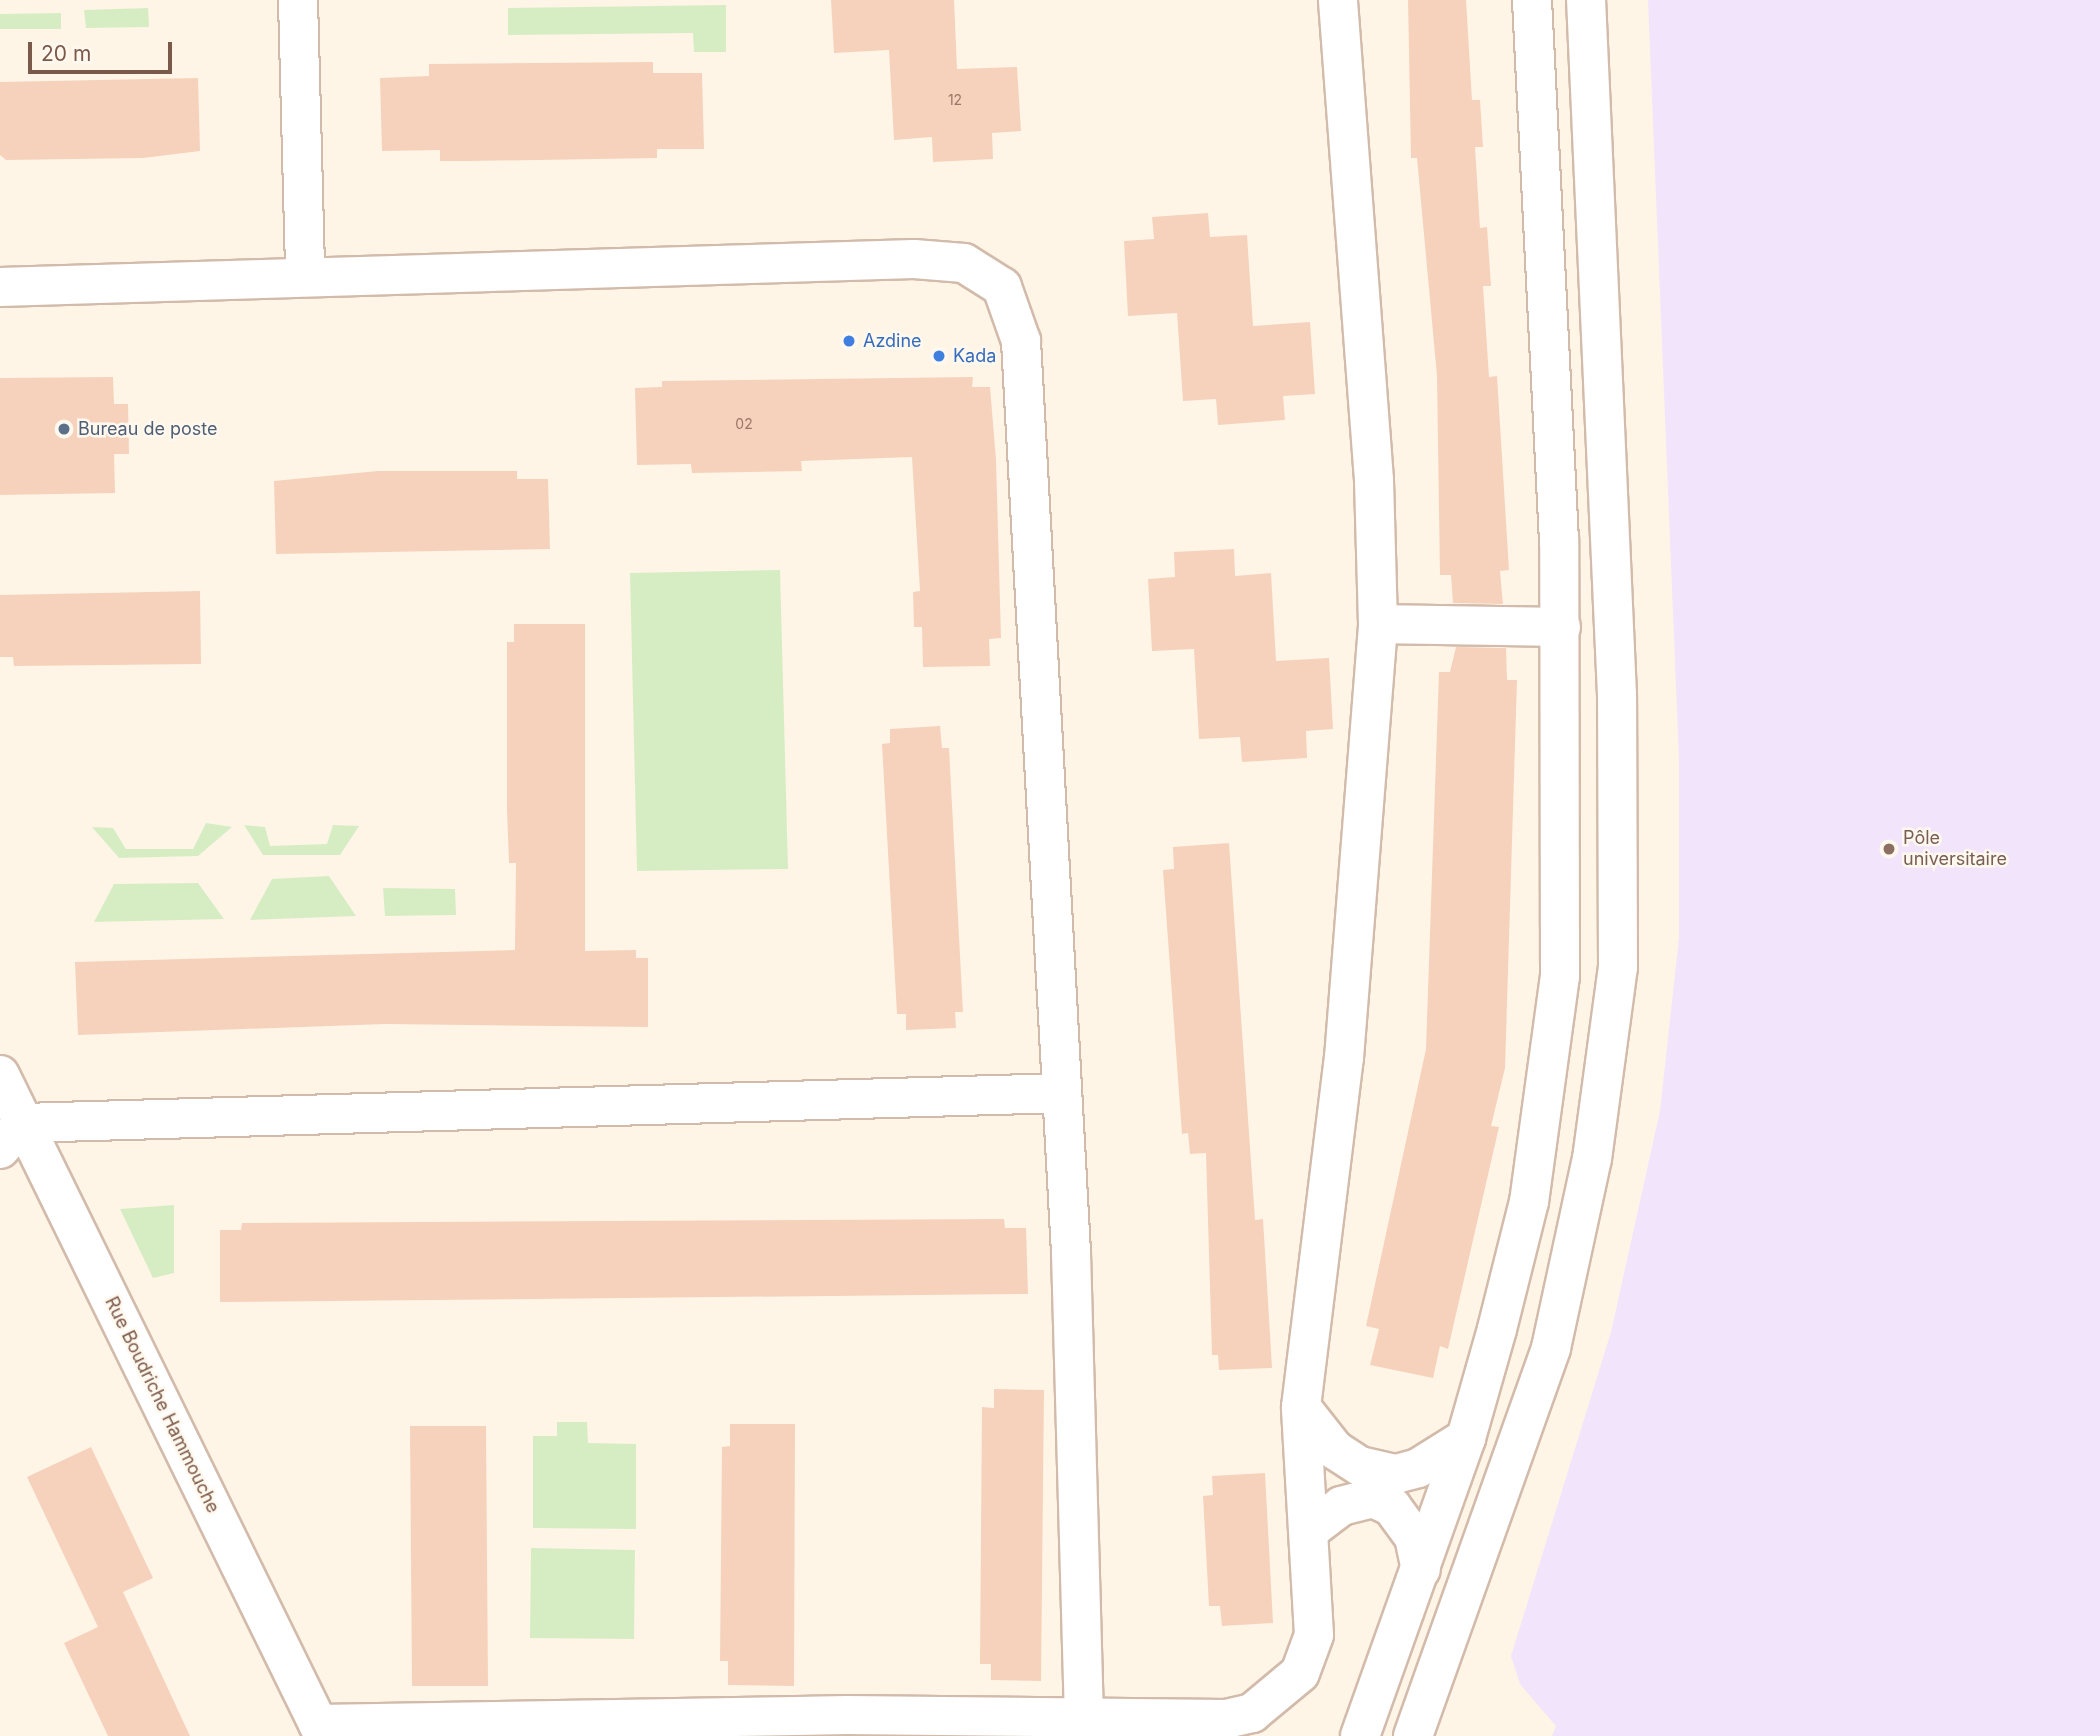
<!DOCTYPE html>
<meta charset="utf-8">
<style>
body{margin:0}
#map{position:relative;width:2100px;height:1736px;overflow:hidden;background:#fef5e7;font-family:Inter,sans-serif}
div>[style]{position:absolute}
.education>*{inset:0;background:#f2e4fb}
.green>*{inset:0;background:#d6edc4}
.building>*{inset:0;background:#f6d2bc}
.roads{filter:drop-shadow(2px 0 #d2bbab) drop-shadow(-2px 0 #d2bbab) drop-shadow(0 2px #d2bbab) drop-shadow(0 -2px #d2bbab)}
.minor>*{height:38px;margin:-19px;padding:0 19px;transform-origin:19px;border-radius:19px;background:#fff}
.dots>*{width:19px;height:19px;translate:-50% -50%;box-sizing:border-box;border:4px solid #fff8ef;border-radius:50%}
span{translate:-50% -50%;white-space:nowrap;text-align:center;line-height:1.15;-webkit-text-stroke:5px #fff8ef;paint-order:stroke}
.number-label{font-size:14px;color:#9a7766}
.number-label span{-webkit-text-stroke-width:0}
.shop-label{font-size:18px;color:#366cbe}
.left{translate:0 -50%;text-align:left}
.service-label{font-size:18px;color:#4e5e75}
.education-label{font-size:18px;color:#785e54}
.street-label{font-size:18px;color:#7b5949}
.scale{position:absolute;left:28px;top:42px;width:144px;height:32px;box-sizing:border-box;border:4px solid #7b5949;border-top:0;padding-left:9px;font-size:21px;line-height:24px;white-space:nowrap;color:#7b5949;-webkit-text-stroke:5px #fff8ef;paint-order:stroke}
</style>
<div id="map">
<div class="education">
<i style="clip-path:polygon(1648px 0,2100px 0,2100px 1736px,1552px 1736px,1556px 1726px,1520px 1684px,1511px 1656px,1611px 1332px,1660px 1111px,1679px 938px,1679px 760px)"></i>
</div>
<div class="green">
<i style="clip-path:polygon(726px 5px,726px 52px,694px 52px,693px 33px,508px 35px,508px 8px)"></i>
<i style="clip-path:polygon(148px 8px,149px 27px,86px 28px,84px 10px)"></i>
<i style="clip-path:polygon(61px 13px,61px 29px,0 29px,0 14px)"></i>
<i style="clip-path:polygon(780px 570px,788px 869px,637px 871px,630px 573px)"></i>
<i style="clip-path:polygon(206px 823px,232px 827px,198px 856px,119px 858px,92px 827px,113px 828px,126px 849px,193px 849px)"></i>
<i style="clip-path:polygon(244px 825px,265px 827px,270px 846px,327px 844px,333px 825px,359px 826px,340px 855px,263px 855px)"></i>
<i style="clip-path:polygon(329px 876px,356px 916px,250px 920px,272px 879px)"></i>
<i style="clip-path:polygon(198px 883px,224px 919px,94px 922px,114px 884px)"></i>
<i style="clip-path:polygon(383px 888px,455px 889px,456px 915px,385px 916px)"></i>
<i style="clip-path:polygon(174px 1205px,174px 1273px,153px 1278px,120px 1209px)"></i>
<i style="clip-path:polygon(557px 1422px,587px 1422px,588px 1443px,636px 1444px,636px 1529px,533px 1528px,533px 1436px,557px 1436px)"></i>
<i style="clip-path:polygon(531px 1548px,635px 1550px,634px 1639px,530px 1638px)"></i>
</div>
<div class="building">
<i style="clip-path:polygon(831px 0,954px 0,957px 69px,1017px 67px,1021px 131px,992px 133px,993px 159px,933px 162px,932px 137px,894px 140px,889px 50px,834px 53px)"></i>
<i style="clip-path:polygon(1408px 0,1466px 0,1472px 100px,1480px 100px,1483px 147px,1475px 147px,1480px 228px,1487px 227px,1491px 286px,1483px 286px,1489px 377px,1497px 376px,1509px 570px,1500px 571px,1503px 604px,1453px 603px,1451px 575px,1440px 575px,1437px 376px,1417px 158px,1411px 158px)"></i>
<i style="clip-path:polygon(653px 62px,653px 73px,702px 73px,704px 149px,657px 149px,657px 158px,470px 161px,440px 161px,440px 150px,382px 151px,380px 78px,429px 76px,429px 64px)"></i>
<i style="clip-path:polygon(198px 78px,200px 151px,143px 158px,6px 160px,0 155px,0 82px)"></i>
<i style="clip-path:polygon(1208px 213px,1210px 237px,1247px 235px,1253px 326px,1310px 322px,1315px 394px,1283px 396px,1285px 420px,1218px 425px,1216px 399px,1183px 401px,1177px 313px,1128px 316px,1124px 241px,1154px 239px,1152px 217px)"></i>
<i style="clip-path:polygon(113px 377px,114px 404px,128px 404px,129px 454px,114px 454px,115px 493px,0 495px,0 378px)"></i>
<i style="clip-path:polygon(973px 377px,972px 387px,990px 387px,996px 460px,1001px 638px,989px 639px,990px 666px,923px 667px,922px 627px,914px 627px,913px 592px,920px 591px,912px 457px,801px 461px,802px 471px,692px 473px,691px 464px,637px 465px,635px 388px,662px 387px,662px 381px)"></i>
<i style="clip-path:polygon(378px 471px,517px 471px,517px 479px,548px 479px,550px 549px,276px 554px,274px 481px)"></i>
<i style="clip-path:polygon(1234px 549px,1235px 576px,1271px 573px,1276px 661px,1329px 658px,1333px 729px,1306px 731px,1307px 758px,1242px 762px,1240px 737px,1199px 739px,1194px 649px,1152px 651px,1148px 579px,1175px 577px,1174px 552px)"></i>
<i style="clip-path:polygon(200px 591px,201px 664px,14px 666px,13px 657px,0 657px,0 595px)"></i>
<i style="clip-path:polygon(514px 624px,585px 624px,585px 951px,636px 950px,636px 958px,648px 958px,648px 1027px,385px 1024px,78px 1035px,75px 962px,515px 950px,516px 863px,509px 863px,507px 810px,507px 642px,514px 642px)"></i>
<i style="clip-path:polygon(1456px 647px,1506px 648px,1507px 680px,1517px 680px,1505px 1068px,1491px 1126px,1499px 1127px,1448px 1349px,1440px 1346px,1433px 1378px,1370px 1365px,1379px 1329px,1366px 1326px,1426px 1049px,1439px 672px,1450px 672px)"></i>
<i style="clip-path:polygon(940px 726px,942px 748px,949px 748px,963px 1012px,955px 1012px,956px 1028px,906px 1030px,906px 1014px,897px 1014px,882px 744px,890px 743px,890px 729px)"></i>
<i style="clip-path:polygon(1229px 843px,1255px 1220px,1263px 1219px,1272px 1368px,1219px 1370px,1218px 1355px,1212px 1355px,1206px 1153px,1190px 1154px,1188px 1133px,1182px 1134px,1163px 870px,1174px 869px,1173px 847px)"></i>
<i style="clip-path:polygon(1004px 1219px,1005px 1228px,1026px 1228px,1028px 1294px,220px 1302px,220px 1230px,241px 1230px,242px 1223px)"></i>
<i style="clip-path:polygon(994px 1389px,1044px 1390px,1041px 1681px,991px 1680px,991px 1664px,980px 1664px,982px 1407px,994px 1408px)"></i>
<i style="clip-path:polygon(730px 1424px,795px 1424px,794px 1686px,728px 1685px,728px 1661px,720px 1661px,722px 1447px,730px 1446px)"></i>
<i style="clip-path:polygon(410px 1426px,486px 1426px,488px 1686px,412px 1686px)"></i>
<i style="clip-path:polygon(91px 1447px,153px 1578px,123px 1592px,190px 1736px,108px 1736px,64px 1643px,98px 1627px,27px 1477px)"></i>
<i style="clip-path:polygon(1265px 1473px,1273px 1623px,1222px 1626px,1220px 1606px,1209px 1606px,1203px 1496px,1213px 1495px,1212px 1476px)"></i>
</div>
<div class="roads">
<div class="minor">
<i style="left:298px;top:0;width:276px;rotate:88.5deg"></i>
<i style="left:0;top:287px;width:914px;rotate:-1.75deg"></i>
<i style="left:914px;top:259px;width:50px;rotate:4.6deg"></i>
<i style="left:964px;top:263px;width:45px;rotate:32.3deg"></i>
<i style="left:1002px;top:287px;width:57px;rotate:70.6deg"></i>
<i style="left:1021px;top:341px;width:913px;rotate:86.86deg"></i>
<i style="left:1071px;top:1253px;width:464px;rotate:88.4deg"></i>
<i style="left:1378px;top:624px;width:183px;rotate:0.9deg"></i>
<i style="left:0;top:1075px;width:736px;rotate:63.89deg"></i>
<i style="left:0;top:1149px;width:35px;rotate:-49deg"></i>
<i style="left:23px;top:1123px;width:1039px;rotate:-1.65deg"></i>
<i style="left:1301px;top:1407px;width:55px;rotate:51.7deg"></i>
<i style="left:1335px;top:1450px;width:30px;rotate:33deg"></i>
<i style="left:1360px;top:1466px;width:37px;rotate:13deg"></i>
<i style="left:1396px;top:1474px;width:23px;rotate:-15deg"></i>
<i style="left:1418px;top:1468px;width:57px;rotate:-32deg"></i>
<i style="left:1311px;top:1529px;width:38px;rotate:-37deg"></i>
<i style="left:1341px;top:1506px;width:33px;rotate:-14deg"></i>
<i style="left:1373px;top:1498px;width:21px;rotate:25deg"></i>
<i style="left:1392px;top:1507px;width:37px;rotate:54deg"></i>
<i style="left:1414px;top:1537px;width:33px;rotate:78deg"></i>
<i style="left:318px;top:1724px;width:529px;rotate:-0.97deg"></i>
<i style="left:847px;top:1715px;width:379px;rotate:0.6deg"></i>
<i style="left:1226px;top:1719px;width:27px;rotate:-13deg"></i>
<i style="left:1252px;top:1713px;width:62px;rotate:-39.8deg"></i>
<i style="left:1300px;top:1673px;width:40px;rotate:-69.8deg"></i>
<i style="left:1314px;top:1635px;width:228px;rotate:-93.3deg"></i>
<i style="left:1301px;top:1407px;width:352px;rotate:-83deg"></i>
<i style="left:1344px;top:1058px;width:435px;rotate:-85.5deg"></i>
<i style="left:1378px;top:624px;width:144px;rotate:-91.6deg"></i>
<i style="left:1374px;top:480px;width:481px;rotate:-94.3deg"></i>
<i style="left:1360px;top:1736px;width:316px;rotate:-70.4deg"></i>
<i style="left:1466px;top:1438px;width:113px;rotate:-74.1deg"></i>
<i style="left:1497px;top:1329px;width:131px;rotate:-75.9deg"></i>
<i style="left:1529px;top:1202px;width:227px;rotate:-82.2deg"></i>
<i style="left:1560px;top:977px;width:436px;rotate:-90.1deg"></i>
<i style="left:1559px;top:541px;width:542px;rotate:-92.86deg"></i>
<i style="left:1413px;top:1736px;width:412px;rotate:-70.4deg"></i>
<i style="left:1551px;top:1348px;width:193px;rotate:-77.8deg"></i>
<i style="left:1592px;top:1159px;width:194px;rotate:-82.3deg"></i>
<i style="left:1618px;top:967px;width:272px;rotate:-90.2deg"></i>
<i style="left:1617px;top:695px;width:696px;rotate:-92.55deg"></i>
</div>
</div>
<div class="dots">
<i style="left:849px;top:341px;background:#3f7fe0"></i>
<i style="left:939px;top:356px;background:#3f7fe0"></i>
<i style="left:64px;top:429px;background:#5c6f8a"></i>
<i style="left:1889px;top:849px;background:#8d6e63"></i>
</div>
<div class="number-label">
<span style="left:955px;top:100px">12</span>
<span style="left:744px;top:424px">02</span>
</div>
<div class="shop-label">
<span class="left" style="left:863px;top:341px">Azdine</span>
<span class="left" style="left:953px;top:356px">Kada</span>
</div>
<div class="service-label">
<span class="left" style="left:78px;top:429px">Bureau de poste</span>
</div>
<div class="education-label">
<span class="left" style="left:1903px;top:849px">Pôle<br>universitaire</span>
</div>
<div class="street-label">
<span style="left:162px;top:1405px;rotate:64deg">Rue Boudriche Hammouche</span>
</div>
<div class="scale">20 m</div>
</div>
